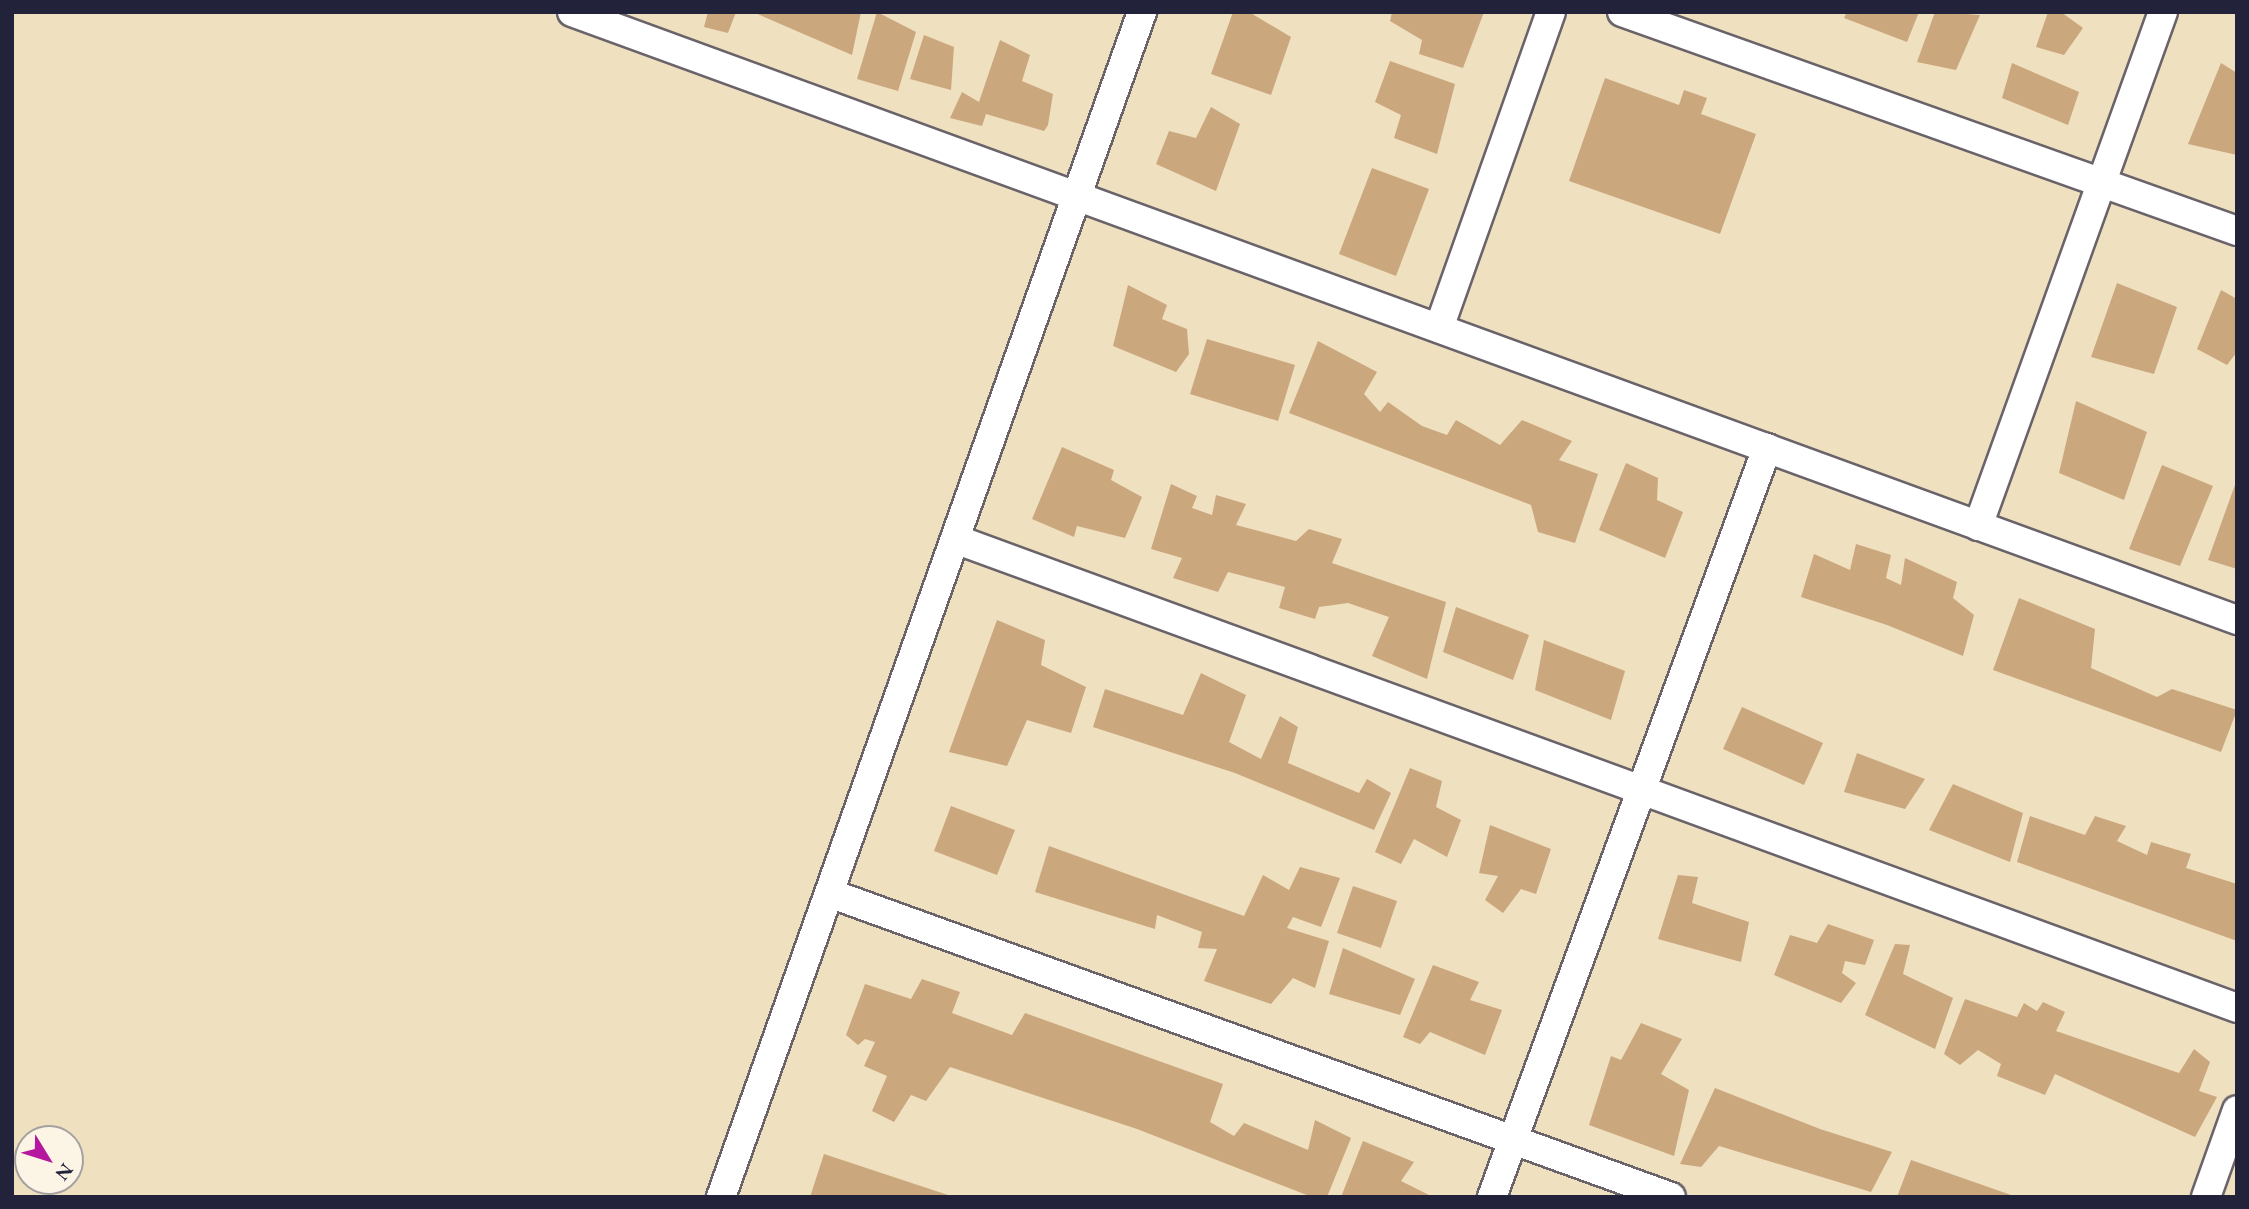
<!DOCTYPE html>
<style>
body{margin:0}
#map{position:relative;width:2249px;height:1209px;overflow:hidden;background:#efe0c0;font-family:"EB Garamond",serif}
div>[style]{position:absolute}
.building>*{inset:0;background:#cba77e}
.roads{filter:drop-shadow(2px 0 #6a646a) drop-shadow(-2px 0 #6a646a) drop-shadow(0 2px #6a646a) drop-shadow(0 -2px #6a646a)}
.minor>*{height:28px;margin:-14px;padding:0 14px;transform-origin:14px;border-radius:14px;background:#fff}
span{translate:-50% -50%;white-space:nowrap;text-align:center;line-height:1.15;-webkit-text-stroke:6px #fcf5e5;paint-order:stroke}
.frame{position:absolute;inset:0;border:14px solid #22223b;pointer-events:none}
.north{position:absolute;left:14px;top:1125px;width:70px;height:70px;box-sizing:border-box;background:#fcf5e5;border:2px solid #a5a1a1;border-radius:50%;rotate:128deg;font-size:19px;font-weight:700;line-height:28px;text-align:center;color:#22223b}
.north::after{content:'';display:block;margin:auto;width:24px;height:32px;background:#b5179e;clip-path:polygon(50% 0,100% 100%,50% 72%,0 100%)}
</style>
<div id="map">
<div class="building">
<i style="clip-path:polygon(708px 12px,736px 12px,728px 33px,704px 27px)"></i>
<i style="clip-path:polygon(753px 12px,861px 12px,852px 55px)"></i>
<i style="clip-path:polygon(877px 12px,916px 32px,898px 91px,857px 79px)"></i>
<i style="clip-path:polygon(1233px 12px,1249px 12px,1291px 37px,1271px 95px,1211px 74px)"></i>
<i style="clip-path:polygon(1392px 12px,1484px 12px,1463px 68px,1419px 54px,1422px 40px,1390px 21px)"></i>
<i style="clip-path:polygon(1847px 12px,1919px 12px,1907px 42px,1844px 18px)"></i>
<i style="clip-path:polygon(1935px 12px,1980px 15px,1956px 70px,1917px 62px)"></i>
<i style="clip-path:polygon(2048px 12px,2061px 12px,2083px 28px,2064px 55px,2036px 47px)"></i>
<i style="clip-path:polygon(924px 35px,954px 47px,951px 90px,910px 79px)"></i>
<i style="clip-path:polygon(1000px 40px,1030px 55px,1022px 81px,1053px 94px,1048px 125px,1044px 131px,986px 114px,982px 126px,950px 118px,962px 92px,979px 102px)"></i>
<i style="clip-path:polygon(1390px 61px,1455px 84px,1437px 154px,1394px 138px,1401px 115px,1375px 102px)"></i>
<i style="clip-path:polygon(2012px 63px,2079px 92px,2068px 125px,2002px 98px)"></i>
<i style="clip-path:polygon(2221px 63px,2237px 73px,2237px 155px,2188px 144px)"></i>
<i style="clip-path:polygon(1605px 78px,1679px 105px,1684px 90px,1707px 98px,1701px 114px,1756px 134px,1720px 234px,1569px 181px)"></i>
<i style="clip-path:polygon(1211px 107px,1240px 124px,1216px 191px,1156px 164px,1169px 131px,1196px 138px)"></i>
<i style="clip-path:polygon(1372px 168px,1429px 189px,1396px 276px,1339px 254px)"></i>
<i style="clip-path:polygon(2117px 283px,2177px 307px,2154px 374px,2091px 357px)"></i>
<i style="clip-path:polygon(1128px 285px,1167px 305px,1162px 319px,1187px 329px,1189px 354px,1176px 372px,1113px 346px)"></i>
<i style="clip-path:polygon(2221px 290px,2237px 299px,2237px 352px,2227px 365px,2197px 349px)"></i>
<i style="clip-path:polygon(1207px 339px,1295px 365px,1278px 421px,1190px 394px)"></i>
<i style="clip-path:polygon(1318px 341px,1377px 372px,1364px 394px,1380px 412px,1388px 402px,1422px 426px,1447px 435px,1456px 420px,1500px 445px,1522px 420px,1572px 441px,1559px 460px,1598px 474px,1575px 543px,1538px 532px,1531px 505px,1289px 413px)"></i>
<i style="clip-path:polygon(2076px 401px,2147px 432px,2124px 500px,2059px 473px)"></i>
<i style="clip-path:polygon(1062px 447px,1114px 470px,1111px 480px,1142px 497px,1125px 538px,1077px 526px,1074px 537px,1032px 519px)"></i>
<i style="clip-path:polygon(1626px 463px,1658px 478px,1657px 500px,1683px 512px,1665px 558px,1599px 530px)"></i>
<i style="clip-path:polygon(2162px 465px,2213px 486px,2180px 566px,2129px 549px)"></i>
<i style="clip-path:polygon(2236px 482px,2237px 482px,2237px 569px,2208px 560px)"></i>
<i style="clip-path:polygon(1171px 484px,1197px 496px,1192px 508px,1212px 515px,1216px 495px,1246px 504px,1236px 525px,1296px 541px,1309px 529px,1342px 539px,1332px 563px,1446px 602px,1427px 679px,1372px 656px,1389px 617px,1348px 603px,1319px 607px,1315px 619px,1279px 608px,1285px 587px,1228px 572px,1218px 592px,1173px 578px,1182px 558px,1151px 549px)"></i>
<i style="clip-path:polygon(1856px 544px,1891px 555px,1886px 578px,1901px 585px,1905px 558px,1957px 582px,1953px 598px,1974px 615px,1963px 656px,1887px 625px,1801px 597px,1814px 554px,1850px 570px)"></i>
<i style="clip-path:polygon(2019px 598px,2095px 629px,2091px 668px,2157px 697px,2172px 689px,2237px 710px,2221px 752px,1993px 670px)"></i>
<i style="clip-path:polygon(1456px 607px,1529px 635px,1513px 680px,1443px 652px)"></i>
<i style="clip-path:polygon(997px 620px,1045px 640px,1041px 665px,1086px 687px,1071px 733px,1027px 720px,1007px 766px,949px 752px)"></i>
<i style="clip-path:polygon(1544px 640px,1625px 671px,1611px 720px,1535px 690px)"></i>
<i style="clip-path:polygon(1201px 673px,1246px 695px,1229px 742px,1261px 759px,1280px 716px,1298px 727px,1288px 763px,1359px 793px,1367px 779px,1391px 793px,1374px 830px,1235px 773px,1093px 727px,1105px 689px,1183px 715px)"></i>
<i style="clip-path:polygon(1742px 707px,1823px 743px,1804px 785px,1723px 749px)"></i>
<i style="clip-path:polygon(1857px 753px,1925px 779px,1905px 809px,1844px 792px)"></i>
<i style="clip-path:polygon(1410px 768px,1442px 781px,1436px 807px,1461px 820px,1447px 857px,1414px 839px,1401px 864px,1375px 852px)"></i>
<i style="clip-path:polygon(1953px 784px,2023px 813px,2010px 862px,1929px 830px)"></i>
<i style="clip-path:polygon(951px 806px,1015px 830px,997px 875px,934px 851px)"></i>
<i style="clip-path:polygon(2030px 816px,2085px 835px,2095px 816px,2126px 826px,2117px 841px,2147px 855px,2151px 842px,2191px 854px,2186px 868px,2237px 884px,2237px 941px,2017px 862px)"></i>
<i style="clip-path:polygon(1490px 825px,1551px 849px,1536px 894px,1521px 889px,1503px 913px,1485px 900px,1498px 876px,1479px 873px)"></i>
<i style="clip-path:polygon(1049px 846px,1244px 916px,1263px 875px,1289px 890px,1300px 867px,1340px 878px,1321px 927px,1293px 917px,1287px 928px,1329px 941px,1315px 988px,1293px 978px,1271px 1004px,1204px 981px,1217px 949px,1198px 948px,1202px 932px,1157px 915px,1155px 929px,1035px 892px)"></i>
<i style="clip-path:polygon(1678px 875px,1698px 877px,1692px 903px,1749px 922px,1741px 962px,1658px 939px)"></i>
<i style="clip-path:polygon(1353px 886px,1397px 901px,1381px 948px,1337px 933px)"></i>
<i style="clip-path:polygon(1828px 924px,1874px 940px,1865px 965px,1845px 961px,1842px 973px,1856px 983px,1841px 1003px,1774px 975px,1790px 935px,1817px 943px)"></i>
<i style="clip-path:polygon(1895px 944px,1910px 945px,1903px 974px,1953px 998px,1935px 1049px,1865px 1015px)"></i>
<i style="clip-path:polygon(1343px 948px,1415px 979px,1400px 1015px,1329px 994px)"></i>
<i style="clip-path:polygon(1433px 965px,1479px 982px,1470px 1000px,1502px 1010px,1485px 1055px,1430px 1032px,1420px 1044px,1403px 1037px)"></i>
<i style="clip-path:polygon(922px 979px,960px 992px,952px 1013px,1012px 1035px,1025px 1013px,1223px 1084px,1210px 1122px,1234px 1136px,1244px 1123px,1308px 1150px,1315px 1120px,1351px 1138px,1327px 1197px,1312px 1197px,1137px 1129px,950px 1067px,926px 1101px,911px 1095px,894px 1122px,872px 1111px,887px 1076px,864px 1066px,875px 1042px,865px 1039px,858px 1045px,846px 1035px,865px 984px,911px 999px)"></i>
<i style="clip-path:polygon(1965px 999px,2017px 1017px,2024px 1003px,2037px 1011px,2043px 1002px,2065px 1012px,2056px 1031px,2179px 1073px,2194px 1049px,2210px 1062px,2199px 1091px,2217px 1097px,2195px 1137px,2055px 1074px,2045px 1095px,1997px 1076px,2001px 1064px,1978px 1050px,1960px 1065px,1944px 1054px)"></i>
<i style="clip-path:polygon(1641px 1023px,1682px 1039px,1661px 1074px,1689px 1090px,1674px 1156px,1589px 1125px,1611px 1056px,1621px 1060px)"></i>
<i style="clip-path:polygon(1715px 1088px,1820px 1129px,1892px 1152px,1871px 1192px,1719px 1146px,1701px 1167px,1680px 1164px)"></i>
<i style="clip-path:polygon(1363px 1141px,1414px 1162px,1401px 1181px,1433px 1197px,1341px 1197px)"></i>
<i style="clip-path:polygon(824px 1154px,951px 1196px,951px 1197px,810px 1197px)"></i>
<i style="clip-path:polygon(1911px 1160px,2014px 1196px,2014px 1197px,1897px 1197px)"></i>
</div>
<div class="roads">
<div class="minor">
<i style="left:572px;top:12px;width:1773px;rotate:20.06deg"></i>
<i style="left:1622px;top:12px;width:653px;rotate:19.6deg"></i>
<i style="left:1439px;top:328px;width:335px;rotate:-70.5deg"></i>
<i style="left:1978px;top:526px;width:546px;rotate:-70.21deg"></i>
<i style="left:955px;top:539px;width:1365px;rotate:20.09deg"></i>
<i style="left:829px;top:893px;width:895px;rotate:19.85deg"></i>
<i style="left:721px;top:1197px;width:1258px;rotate:-70.44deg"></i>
<i style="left:1492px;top:1197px;width:798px;rotate:-69.84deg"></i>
<i style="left:2206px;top:1197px;width:92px;rotate:-70.4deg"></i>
</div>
</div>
<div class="frame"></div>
<div class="north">N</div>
</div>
